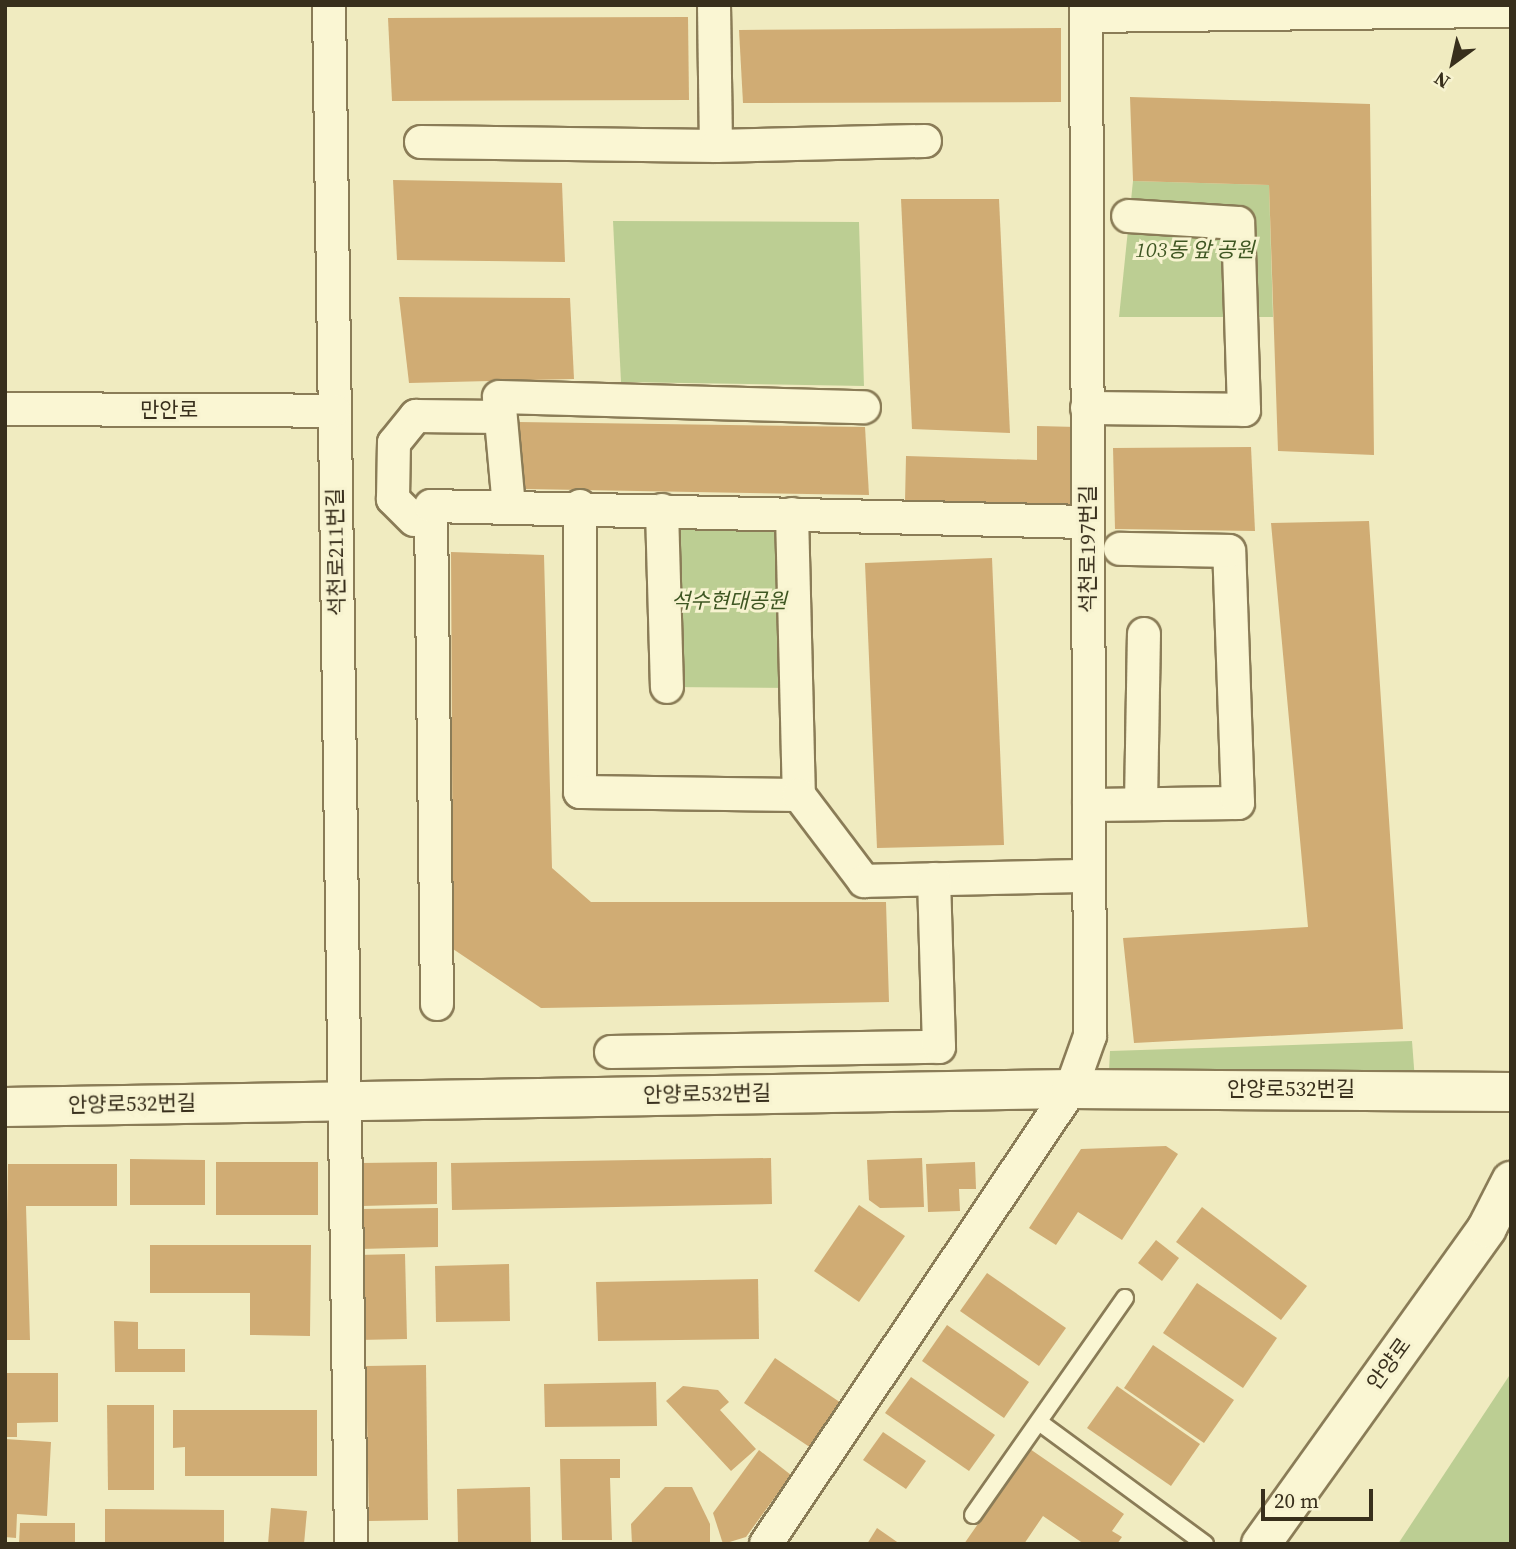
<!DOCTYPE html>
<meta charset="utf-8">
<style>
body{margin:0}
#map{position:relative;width:1516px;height:1549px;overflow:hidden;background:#f0ebc0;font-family:"Source Serif 4","Noto Sans KR",serif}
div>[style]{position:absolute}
.green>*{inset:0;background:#bcce93}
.building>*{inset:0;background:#d0ac74}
.roads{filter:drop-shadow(2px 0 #8a7c57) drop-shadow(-2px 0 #8a7c57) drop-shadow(0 2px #8a7c57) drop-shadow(0 -2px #8a7c57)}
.lane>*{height:16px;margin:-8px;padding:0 8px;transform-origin:8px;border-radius:8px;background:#faf6d3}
.street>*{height:32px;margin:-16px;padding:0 16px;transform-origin:16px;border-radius:16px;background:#faf6d3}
.secondary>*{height:38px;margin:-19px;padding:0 19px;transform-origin:19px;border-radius:19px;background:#faf6d3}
span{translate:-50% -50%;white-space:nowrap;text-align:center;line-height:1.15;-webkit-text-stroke:6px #f7f3d0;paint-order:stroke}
.park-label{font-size:21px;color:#3e5622;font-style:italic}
.street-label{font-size:21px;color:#382f1c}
.frame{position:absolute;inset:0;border:7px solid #382f1c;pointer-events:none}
.north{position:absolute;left:1418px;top:28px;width:70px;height:70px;-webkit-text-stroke:5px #f7f3d0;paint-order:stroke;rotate:213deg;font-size:19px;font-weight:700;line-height:28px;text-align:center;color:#382f1c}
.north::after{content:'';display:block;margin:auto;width:24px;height:32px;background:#382f1c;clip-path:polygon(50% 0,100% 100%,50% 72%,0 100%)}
.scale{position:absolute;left:1261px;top:1489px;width:112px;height:32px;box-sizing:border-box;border:4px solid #382f1c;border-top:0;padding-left:9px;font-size:21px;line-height:24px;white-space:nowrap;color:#382f1c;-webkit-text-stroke:5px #f7f3d0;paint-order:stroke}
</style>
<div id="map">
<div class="green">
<i style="clip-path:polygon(1133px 181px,1269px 185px,1273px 317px,1119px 317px)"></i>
<i style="clip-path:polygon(613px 221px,859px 222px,864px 386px,621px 382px)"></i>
<i style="clip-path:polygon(662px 510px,792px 514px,797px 688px,667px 687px)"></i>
<i style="clip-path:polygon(1412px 1041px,1415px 1081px,1108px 1092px,1110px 1051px)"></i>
<i style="clip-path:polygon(1511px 1373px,1511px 1544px,1398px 1544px)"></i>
</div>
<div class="building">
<i style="clip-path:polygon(688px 17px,689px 100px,392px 101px,388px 18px)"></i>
<i style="clip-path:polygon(1061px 28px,1061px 102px,743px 103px,739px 30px)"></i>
<i style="clip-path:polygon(1130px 97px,1370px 104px,1374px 455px,1278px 451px,1269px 185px,1133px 181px)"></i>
<i style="clip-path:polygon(393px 180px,562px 183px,565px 262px,397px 260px)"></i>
<i style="clip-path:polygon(901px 199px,999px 199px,1010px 433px,912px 429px)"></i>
<i style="clip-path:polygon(399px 297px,570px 298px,574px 379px,409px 383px)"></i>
<i style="clip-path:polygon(518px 422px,865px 427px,869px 495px,525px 489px)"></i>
<i style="clip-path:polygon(1037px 426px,1077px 427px,1078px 512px,905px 501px,906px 456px,1037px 460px)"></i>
<i style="clip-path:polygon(1251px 447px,1255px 531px,1115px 529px,1113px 448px)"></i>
<i style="clip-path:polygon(1369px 521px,1403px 1029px,1134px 1043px,1123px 938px,1308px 927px,1271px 523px)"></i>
<i style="clip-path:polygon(451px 552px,544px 555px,552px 868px,591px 902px,886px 902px,889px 1002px,541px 1008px,453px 949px)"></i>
<i style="clip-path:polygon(992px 558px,1004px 845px,877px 848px,865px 563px)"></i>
<i style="clip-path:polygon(1166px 1146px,1178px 1154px,1122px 1240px,1078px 1212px,1056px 1245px,1029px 1228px,1081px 1149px)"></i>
<i style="clip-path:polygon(771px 1158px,772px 1204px,452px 1210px,451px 1163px)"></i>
<i style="clip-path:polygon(922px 1158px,924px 1207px,880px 1208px,869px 1200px,867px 1160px)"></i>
<i style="clip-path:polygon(130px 1159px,205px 1160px,205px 1205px,130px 1205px)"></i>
<i style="clip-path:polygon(216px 1162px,318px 1162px,318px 1215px,216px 1215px)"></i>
<i style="clip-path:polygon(437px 1162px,437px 1204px,362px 1206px,361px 1163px)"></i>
<i style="clip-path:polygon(975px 1162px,976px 1189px,959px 1189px,960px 1211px,928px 1212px,926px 1164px)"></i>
<i style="clip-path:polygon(8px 1164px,117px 1164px,117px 1206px,26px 1206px,30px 1340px,5px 1340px)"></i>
<i style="clip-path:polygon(859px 1205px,905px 1236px,859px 1302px,814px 1271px)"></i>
<i style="clip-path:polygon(1202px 1207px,1307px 1286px,1281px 1320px,1176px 1242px)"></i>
<i style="clip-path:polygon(438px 1208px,438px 1247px,360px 1249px,359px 1209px)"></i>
<i style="clip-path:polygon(1156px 1240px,1179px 1258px,1162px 1281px,1138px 1263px)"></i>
<i style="clip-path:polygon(150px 1245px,311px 1245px,310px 1336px,250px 1335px,250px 1293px,150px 1293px)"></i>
<i style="clip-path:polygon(405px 1254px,407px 1339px,358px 1340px,356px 1255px)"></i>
<i style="clip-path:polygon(509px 1264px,510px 1321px,436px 1322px,435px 1266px)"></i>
<i style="clip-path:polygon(987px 1273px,1066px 1328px,1039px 1366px,960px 1311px)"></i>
<i style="clip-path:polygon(758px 1279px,759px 1339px,598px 1341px,596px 1282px)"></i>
<i style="clip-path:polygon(1197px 1283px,1277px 1338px,1243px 1388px,1163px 1333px)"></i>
<i style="clip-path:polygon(114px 1321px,138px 1322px,138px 1349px,185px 1349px,185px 1372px,115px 1372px)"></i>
<i style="clip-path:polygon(947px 1325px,1029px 1382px,1004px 1418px,922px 1361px)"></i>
<i style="clip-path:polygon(1153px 1345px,1234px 1400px,1204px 1443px,1124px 1388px)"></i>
<i style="clip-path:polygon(775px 1358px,844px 1405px,814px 1450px,744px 1403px)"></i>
<i style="clip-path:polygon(426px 1365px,428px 1520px,369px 1521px,366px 1366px)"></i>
<i style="clip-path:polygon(5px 1373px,58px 1373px,58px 1422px,17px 1423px,17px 1437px,5px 1437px)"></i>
<i style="clip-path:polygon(911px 1377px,995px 1435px,969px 1471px,885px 1413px)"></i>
<i style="clip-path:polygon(656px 1382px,657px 1426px,545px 1427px,544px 1384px)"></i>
<i style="clip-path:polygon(683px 1386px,718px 1390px,729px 1402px,720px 1410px,756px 1449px,731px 1471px,666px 1401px)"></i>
<i style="clip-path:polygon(1117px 1386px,1200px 1444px,1171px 1486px,1087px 1428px)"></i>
<i style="clip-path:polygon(107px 1405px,154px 1405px,154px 1490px,108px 1490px)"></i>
<i style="clip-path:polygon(173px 1410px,317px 1410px,317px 1476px,185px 1476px,185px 1447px,173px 1448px)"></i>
<i style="clip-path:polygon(883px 1432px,926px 1461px,906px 1489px,863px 1460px)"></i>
<i style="clip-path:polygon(5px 1439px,51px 1442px,47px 1516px,17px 1514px,16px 1538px,5px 1537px)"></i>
<i style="clip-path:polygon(1030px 1449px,1124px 1514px,1112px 1531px,1122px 1537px,1117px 1544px,1084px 1544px,1043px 1516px,1024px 1544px,964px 1544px)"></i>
<i style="clip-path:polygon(759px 1450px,791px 1475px,746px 1537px,723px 1544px,713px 1513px)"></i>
<i style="clip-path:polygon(560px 1459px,620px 1459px,620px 1478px,610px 1478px,612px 1540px,562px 1540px)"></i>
<i style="clip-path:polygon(530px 1487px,531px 1543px,458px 1544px,457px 1489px)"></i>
<i style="clip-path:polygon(665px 1487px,692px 1487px,710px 1524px,710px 1544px,632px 1544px,631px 1524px)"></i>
<i style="clip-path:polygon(271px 1508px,307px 1511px,304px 1544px,268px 1544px)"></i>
<i style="clip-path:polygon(105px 1509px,224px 1510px,224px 1544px,105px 1544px)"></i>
<i style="clip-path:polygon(20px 1523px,75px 1523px,75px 1544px,19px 1544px)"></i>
<i style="clip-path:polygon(877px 1528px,900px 1544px,867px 1544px)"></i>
</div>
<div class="roads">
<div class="lane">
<i style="left:1039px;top:1422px;width:206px;rotate:36.3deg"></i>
<i style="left:973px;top:1515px;width:265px;rotate:-55deg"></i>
</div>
<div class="street">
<i style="left:329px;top:5px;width:1539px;rotate:89.18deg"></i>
<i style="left:714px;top:5px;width:141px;rotate:89.2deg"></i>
<i style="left:1086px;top:16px;width:425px;rotate:-0.7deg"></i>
<i style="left:421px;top:142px;width:295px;rotate:0.8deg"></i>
<i style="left:716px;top:146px;width:209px;rotate:-1.4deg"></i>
<i style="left:1087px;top:408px;width:157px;rotate:0.7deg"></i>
<i style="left:1244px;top:410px;width:187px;rotate:-91.8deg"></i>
<i style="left:1238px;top:223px;width:110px;rotate:-176.4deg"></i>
<i style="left:5px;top:409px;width:329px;rotate:0.3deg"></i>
<i style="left:580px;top:506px;width:286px;rotate:90deg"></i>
<i style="left:580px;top:792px;width:219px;rotate:0.8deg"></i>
<i style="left:509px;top:507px;width:110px;rotate:-95.2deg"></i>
<i style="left:499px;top:397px;width:365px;rotate:1.6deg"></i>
<i style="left:662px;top:510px;width:177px;rotate:88.4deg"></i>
<i style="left:792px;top:514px;width:281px;rotate:88.6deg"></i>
<i style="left:799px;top:795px;width:108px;rotate:52.9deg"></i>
<i style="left:864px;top:881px;width:223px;rotate:-1.3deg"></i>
<i style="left:414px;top:520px;width:30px;rotate:-135deg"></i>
<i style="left:393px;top:499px;width:56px;rotate:-89deg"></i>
<i style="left:394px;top:443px;width:35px;rotate:-51deg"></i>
<i style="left:416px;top:416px;width:84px;rotate:0.7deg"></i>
<i style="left:1141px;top:804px;width:170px;rotate:-89deg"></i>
<i style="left:1089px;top:805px;width:149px;rotate:-0.8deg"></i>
<i style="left:1238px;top:803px;width:252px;rotate:-92deg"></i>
<i style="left:1229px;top:551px;width:109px;rotate:-178.9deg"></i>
<i style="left:437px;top:1004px;width:498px;rotate:-90.7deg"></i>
<i style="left:431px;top:506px;width:657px;rotate:1.4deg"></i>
<i style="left:611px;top:1052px;width:328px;rotate:-0.9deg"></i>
<i style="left:939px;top:1047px;width:168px;rotate:-91.7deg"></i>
<i style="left:766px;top:1544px;width:548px;rotate:-56.16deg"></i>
<i style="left:1071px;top:1089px;width:56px;rotate:-70.3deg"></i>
<i style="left:1090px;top:1036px;width:1031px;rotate:-90.22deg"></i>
</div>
<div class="secondary">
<i style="left:5px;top:1107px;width:1066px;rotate:-0.97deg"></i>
<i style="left:1071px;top:1089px;width:440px;rotate:0.4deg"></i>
<i style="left:1261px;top:1544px;width:388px;rotate:-54.4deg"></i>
<i style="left:1487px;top:1228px;width:53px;rotate:-62.9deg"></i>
</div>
</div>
<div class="park-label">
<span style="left:1195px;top:250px">103동 앞 공원</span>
<span style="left:729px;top:601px">석수현대공원</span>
</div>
<div class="street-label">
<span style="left:169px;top:410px">만안로</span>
<span style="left:1088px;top:549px;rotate:-90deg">석천로197번길</span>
<span style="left:336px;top:552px;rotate:-91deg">석천로211번길</span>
<span style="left:1291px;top:1089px">안양로532번길</span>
<span style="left:707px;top:1094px;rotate:-1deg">안양로532번길</span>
<span style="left:132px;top:1104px;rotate:-1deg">안양로532번길</span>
<span style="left:1389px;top:1364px;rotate:-54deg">안양로</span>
</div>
<div class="frame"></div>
<div class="north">N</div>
<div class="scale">20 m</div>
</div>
